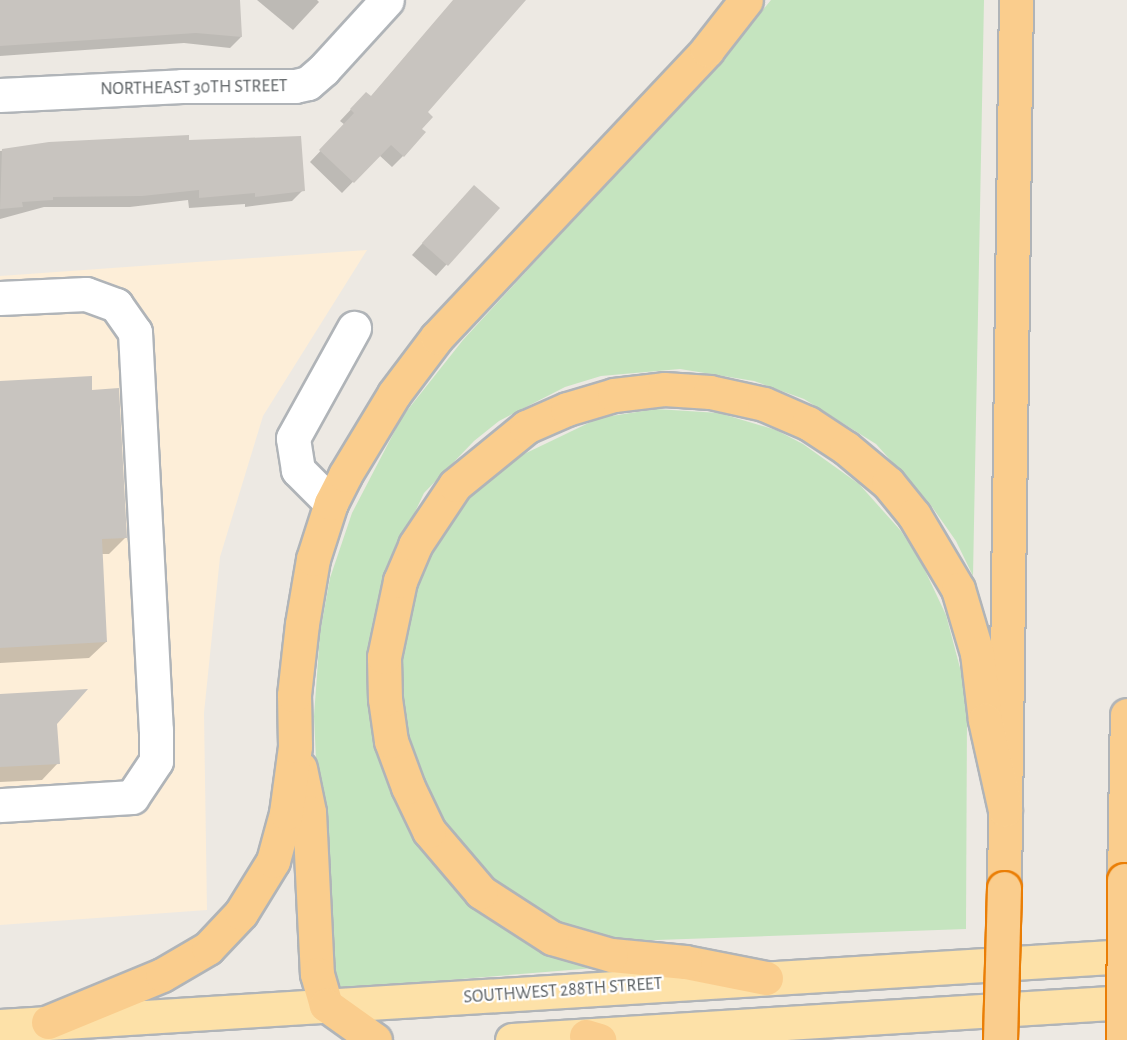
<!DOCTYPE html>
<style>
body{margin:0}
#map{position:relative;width:1127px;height:1040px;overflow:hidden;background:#ede9e3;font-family:"Alegreya Sans",sans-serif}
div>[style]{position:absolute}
.commercial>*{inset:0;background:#fdeed8}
.green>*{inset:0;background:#c5e4bf}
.shadow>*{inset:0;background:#0003}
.building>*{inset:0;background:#c8c4bf}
.roads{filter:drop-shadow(2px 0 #b0b4b8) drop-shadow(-2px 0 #b0b4b8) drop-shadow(0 2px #b0b4b8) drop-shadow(0 -2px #b0b4b8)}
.minor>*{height:33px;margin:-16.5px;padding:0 16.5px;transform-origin:16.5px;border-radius:16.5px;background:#fff}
.major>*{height:33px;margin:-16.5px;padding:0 16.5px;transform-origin:16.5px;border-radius:16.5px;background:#fde1a8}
.highway>*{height:33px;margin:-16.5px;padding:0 16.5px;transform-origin:16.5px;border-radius:16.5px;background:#facd8d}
.bridges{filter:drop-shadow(2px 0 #ea7e06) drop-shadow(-2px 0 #ea7e06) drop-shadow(0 2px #ea7e06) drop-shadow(0 -2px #ea7e06)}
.highway-bridge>*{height:33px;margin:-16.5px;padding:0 16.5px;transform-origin:16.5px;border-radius:16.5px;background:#facd8d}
span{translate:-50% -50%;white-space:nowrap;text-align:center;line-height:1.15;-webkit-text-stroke:4.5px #fff;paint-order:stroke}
.street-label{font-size:18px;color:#5b6063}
</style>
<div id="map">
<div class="commercial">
<i style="clip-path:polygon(367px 250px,263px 416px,220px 557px,204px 713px,207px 910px,0 925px,0 276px)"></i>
</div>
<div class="green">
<i style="clip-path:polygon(771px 0,984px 0,973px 576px,956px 541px,930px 504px,876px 444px,804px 399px,754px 381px,680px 369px,601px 376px,565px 387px,499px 421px,474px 441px,424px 493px,387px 571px,376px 608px,371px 651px,396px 791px,567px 954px,595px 968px,338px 989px,325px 953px,314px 716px,320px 633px,330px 578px,352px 513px,402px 417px,463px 340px,726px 55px)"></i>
<i style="clip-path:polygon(656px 409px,719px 413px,776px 430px,803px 444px,859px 484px,901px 531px,921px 562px,946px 615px,964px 683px,967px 714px,966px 929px,600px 942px,574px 935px,507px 897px,441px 827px,404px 741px,398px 687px,402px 626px,424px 558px,461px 502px,501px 465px,599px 418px)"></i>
</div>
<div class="shadow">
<i style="clip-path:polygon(0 0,239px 0,241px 37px,230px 48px,184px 43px,0 56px)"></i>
<i style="clip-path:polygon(257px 0,317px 0,319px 2px,293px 30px)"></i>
<i style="clip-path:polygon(454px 0,525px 0,426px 112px,420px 129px,424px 133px,403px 156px,392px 167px,379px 155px,342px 193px,310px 162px,345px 125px,340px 121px,355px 105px,370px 98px)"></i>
<i style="clip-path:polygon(130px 138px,188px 141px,303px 190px,292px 201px,245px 207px,245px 204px,189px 208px,188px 200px,130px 207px,44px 207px,0 219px,0 151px)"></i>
<i style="clip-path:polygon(464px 197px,498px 208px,436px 276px,412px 255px)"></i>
<i style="clip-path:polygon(0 383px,91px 391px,126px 537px,109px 554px,101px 554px,106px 642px,89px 658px,0 663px)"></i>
<i style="clip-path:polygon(0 695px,56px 723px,58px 763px,42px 780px,0 782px)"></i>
</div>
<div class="building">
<i style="clip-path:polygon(0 0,240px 0,242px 37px,196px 33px,0 46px)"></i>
<i style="clip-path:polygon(453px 0,526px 0,428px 112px,433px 117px,422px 129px,426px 132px,404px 157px,391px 145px,354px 183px,319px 150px,354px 113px,350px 109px,366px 92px,371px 96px)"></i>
<i style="clip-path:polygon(189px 135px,189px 140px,301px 136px,305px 191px,255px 197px,255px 193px,199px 198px,199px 190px,142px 196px,53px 197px,53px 200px,22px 202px,23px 207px,0 209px,2px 149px,49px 142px)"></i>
<i style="clip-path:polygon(474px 185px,500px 208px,448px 266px,422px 243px)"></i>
<i style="clip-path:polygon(92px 376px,92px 390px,119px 388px,127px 538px,102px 539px,107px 642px,0 648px,0 381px)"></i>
<i style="clip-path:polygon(88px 689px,57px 724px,60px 764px,0 767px,0 694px)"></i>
</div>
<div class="roads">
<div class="minor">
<i style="left:0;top:95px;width:182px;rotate:-2.8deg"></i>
<i style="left:182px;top:86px;width:113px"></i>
<i style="left:295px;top:86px;width:13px;rotate:-13deg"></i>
<i style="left:308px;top:83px;width:21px;rotate:-41deg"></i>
<i style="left:324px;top:69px;width:93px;rotate:-47.6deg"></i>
<i style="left:0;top:298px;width:86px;rotate:-2.7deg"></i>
<i style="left:86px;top:294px;width:32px;rotate:20deg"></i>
<i style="left:116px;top:305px;width:33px;rotate:55deg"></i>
<i style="left:135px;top:332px;width:399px;rotate:87deg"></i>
<i style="left:156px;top:730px;width:31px;rotate:90deg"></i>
<i style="left:156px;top:761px;width:43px;rotate:123.7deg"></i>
<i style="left:132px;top:797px;width:132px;rotate:176.5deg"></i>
<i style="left:331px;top:503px;width:47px;rotate:-135deg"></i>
<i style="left:298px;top:470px;width:32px;rotate:-99deg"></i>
<i style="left:293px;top:438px;width:126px;rotate:-61deg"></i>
</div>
<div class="major">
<i style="left:0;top:1026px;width:1129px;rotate:-3.55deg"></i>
<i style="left:512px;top:1040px;width:616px;rotate:-3.54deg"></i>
</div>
<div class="highway">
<i style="left:300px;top:768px;width:45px;rotate:78.4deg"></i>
<i style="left:309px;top:812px;width:162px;rotate:87.2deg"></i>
<i style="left:317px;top:974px;width:32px;rotate:74deg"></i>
<i style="left:326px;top:1005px;width:60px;rotate:35.5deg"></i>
<i style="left:1124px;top:880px;width:165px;rotate:-89deg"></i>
<i style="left:1004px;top:888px;width:888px;rotate:-89.23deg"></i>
<i style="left:766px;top:978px;width:83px;rotate:-168.8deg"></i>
<i style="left:685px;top:962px;width:74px;rotate:-174.6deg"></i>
<i style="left:611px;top:955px;width:61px;rotate:-163.9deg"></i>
<i style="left:552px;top:938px;width:85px;rotate:-147.1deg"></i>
<i style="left:481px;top:892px;width:80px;rotate:-130.4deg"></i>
<i style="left:429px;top:831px;width:49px;rotate:-115.5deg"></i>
<i style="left:408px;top:787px;width:49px;rotate:-110.3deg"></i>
<i style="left:391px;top:741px;width:42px;rotate:-98.1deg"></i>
<i style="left:385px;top:699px;width:42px;rotate:-91.4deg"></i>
<i style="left:384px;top:657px;width:78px;rotate:-78.1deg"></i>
<i style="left:400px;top:581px;width:39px;rotate:-67deg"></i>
<i style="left:415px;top:545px;width:72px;rotate:-56.3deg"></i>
<i style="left:455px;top:485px;width:92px;rotate:-39.2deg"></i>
<i style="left:526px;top:427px;width:45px;rotate:-23.7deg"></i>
<i style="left:567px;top:409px;width:49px;rotate:-16.6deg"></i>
<i style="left:614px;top:395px;width:50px;rotate:-6.8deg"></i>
<i style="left:664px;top:389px;width:46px;rotate:3.7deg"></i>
<i style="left:710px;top:392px;width:55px;rotate:12.5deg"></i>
<i style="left:764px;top:404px;width:48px;rotate:23.4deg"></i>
<i style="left:808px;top:423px;width:45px;rotate:33.3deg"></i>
<i style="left:846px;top:448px;width:55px;rotate:39.8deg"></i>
<i style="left:888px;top:483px;width:41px;rotate:50.9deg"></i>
<i style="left:914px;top:515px;width:86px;rotate:59.3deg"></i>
<i style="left:958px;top:589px;width:67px;rotate:73.5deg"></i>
<i style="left:977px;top:653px;width:67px;rotate:83.2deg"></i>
<i style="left:985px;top:720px;width:92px;rotate:77.5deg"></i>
<i style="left:48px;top:1022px;width:123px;rotate:-22.4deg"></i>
<i style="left:162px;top:975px;width:53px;rotate:-30.4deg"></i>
<i style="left:208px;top:948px;width:48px;rotate:-46.7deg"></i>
<i style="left:241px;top:913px;width:61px;rotate:-58.4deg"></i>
<i style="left:273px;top:861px;width:50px;rotate:-74.8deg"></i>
<i style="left:286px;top:813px;width:68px;rotate:-82.3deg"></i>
<i style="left:295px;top:746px;width:51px;rotate:-91.1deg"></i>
<i style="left:294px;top:695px;width:71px;rotate:-83.6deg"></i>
<i style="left:302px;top:624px;width:66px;rotate:-80.4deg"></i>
<i style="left:313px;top:559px;width:59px;rotate:-72.2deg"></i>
<i style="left:331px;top:503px;width:31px;rotate:-63deg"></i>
<i style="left:345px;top:475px;width:95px;rotate:-58.8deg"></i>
<i style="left:394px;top:394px;width:71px;rotate:-53deg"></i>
<i style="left:437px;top:337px;width:394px;rotate:-46.7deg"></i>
<i style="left:707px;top:50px;width:63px;rotate:-52deg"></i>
<i style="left:586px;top:1036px;width:14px;rotate:17deg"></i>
</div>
</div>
<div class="bridges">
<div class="highway-bridge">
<i style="left:1000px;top:1040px;width:152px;rotate:-88.5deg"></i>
<i style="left:1123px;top:1040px;width:160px;rotate:-89.6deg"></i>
</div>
</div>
<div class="street-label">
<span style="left:194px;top:88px;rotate:-1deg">NORTHEAST 30TH STREET</span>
<span style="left:563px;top:991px;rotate:-4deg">SOUTHWEST 288TH STREET</span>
</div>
</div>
